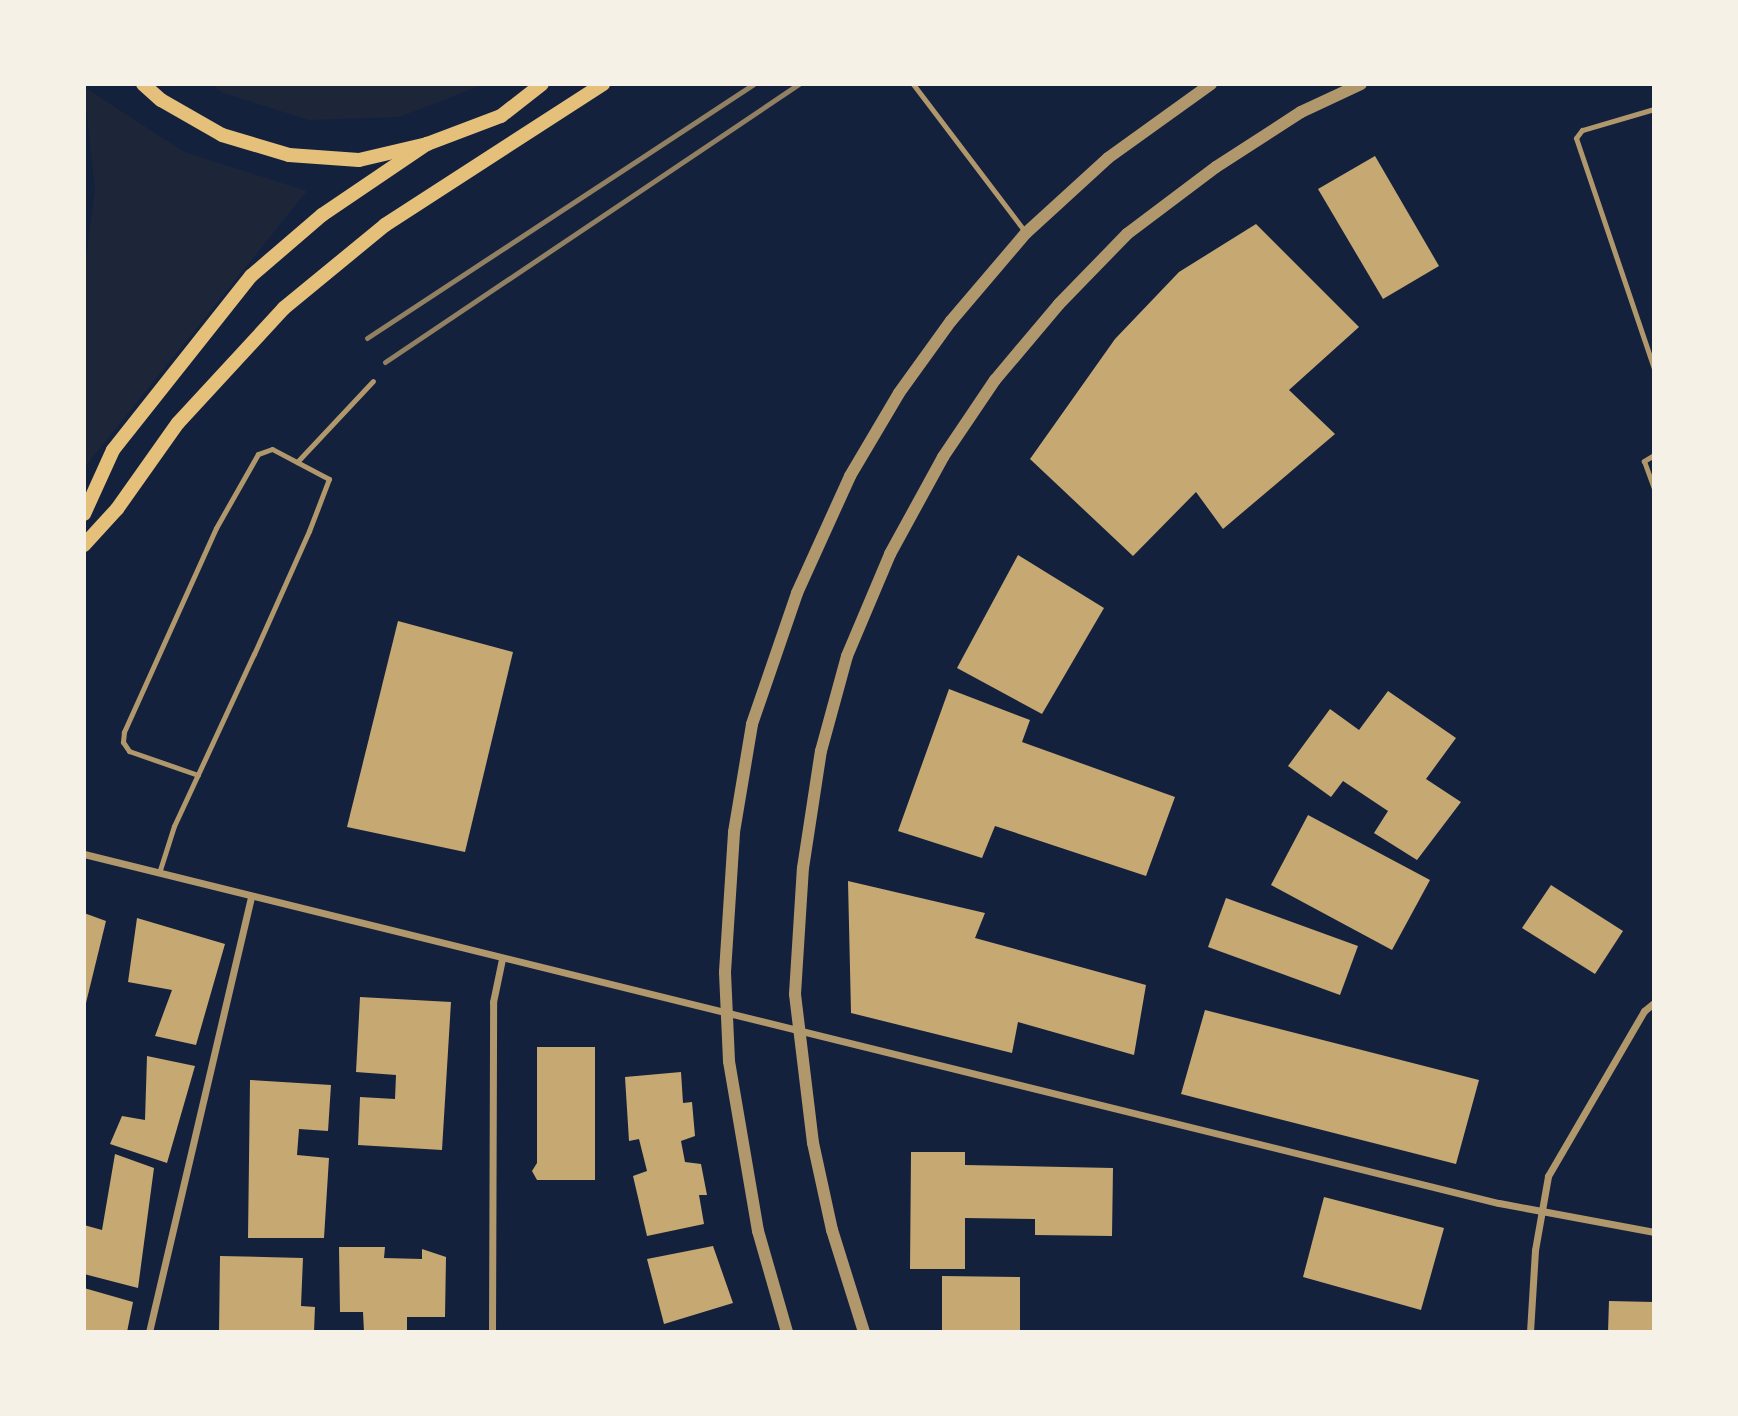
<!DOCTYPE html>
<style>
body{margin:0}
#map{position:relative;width:1738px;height:1416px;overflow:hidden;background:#14213d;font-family:"Roboto Condensed",sans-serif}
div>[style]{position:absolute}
.green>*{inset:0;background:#1d2539}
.building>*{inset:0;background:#c6a872}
.service>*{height:5px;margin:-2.5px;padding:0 2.5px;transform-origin:2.5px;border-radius:2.5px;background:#b1986c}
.minor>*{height:7px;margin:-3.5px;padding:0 3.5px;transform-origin:3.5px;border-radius:3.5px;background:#b1986c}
.tertiary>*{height:12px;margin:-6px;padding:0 6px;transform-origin:6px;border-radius:6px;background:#b1986c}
.secondary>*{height:14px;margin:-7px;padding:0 7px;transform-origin:7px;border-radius:7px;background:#e5c07b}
.rail>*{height:5px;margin:-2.5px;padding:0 2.5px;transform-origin:2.5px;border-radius:2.5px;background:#918062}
span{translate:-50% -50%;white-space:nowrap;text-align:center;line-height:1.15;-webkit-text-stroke:5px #f6f1e7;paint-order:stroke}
.frame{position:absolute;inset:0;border:86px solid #f6f1e7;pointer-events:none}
</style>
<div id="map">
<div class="green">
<i style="clip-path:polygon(211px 84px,485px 84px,399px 117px,309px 120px,223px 93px)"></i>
<i style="clip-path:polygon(84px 87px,184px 152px,307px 191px,84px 468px,84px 273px,95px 191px)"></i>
</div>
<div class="building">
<i style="clip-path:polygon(1375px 156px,1439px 266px,1383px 299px,1318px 189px)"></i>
<i style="clip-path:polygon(1256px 224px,1359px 327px,1289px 390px,1335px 434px,1223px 529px,1196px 492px,1133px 556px,1030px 459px,1115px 339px,1179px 272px)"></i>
<i style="clip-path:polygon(1018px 555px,1104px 608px,1042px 714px,957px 668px)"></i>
<i style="clip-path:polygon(398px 621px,513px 652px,465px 852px,347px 827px)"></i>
<i style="clip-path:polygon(949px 689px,1030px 720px,1022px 742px,1175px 797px,1146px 876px,995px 826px,982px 858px,898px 831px)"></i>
<i style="clip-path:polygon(1388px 691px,1456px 738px,1426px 779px,1461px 802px,1417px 860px,1374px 833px,1388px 811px,1343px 781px,1331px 797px,1288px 766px,1330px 709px,1359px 730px)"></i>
<i style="clip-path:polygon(1308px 815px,1430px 880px,1392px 950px,1271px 885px)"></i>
<i style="clip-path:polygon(848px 881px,985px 913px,975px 938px,1146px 985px,1134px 1055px,1018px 1022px,1012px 1053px,851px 1013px)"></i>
<i style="clip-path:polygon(1551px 885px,1623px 931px,1595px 974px,1522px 928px)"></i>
<i style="clip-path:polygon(1226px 898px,1358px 946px,1340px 995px,1208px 947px)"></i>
<i style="clip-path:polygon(84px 913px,106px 921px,85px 1007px,84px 1006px)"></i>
<i style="clip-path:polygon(137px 918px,225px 944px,196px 1045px,155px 1036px,172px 990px,128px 982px)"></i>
<i style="clip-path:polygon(360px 997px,451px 1002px,442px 1150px,358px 1145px,360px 1097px,395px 1099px,396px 1075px,356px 1072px)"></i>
<i style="clip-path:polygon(1205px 1010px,1479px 1080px,1456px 1164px,1181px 1094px)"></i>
<i style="clip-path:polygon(537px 1047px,595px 1047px,595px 1180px,537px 1180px,532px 1171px,537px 1163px)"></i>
<i style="clip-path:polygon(147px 1056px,195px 1066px,167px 1163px,110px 1144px,122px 1116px,145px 1120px)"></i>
<i style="clip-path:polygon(681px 1072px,683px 1103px,692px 1102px,695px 1136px,681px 1141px,685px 1162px,701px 1164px,707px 1195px,699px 1195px,704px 1224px,647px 1236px,633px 1176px,647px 1171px,639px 1139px,629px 1141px,625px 1077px)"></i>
<i style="clip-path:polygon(250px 1080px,331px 1085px,328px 1131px,299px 1129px,297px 1155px,329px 1158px,324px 1238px,248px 1238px)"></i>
<i style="clip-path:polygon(911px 1152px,965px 1152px,965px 1165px,1113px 1168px,1112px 1236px,1035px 1235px,1035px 1219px,965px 1218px,965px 1269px,910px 1269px)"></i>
<i style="clip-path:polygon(115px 1154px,154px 1168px,138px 1288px,84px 1274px,84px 1225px,102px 1230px)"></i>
<i style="clip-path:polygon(1324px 1197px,1444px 1228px,1421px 1310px,1303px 1277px)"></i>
<i style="clip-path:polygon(713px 1246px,733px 1303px,664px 1324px,647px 1259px)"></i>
<i style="clip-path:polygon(339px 1247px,385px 1247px,384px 1258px,422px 1259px,422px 1249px,446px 1257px,445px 1317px,407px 1317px,407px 1332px,364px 1332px,363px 1312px,340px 1312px)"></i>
<i style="clip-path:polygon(220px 1256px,303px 1258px,301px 1306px,315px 1307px,314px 1332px,219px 1332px)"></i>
<i style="clip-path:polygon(942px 1276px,1020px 1277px,1020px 1332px,942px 1332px)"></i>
<i style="clip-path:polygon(84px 1288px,133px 1302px,127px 1332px,84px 1332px)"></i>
<i style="clip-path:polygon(1609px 1301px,1654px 1302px,1654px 1332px,1608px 1332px)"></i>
</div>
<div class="service">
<i style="left:913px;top:84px;width:187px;rotate:52.8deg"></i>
<i style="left:1654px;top:109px;width:75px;rotate:163.7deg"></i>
<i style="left:1582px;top:130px;width:10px;rotate:127deg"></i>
<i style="left:1576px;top:138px;width:243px;rotate:71.3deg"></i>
<i style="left:1654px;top:455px;width:12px;rotate:149deg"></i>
<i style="left:1644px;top:461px;width:29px;rotate:70deg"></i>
<i style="left:297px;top:462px;width:111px;rotate:-46.8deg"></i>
<i style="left:159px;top:873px;width:49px;rotate:-72.3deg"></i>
<i style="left:174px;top:826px;width:190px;rotate:-65.1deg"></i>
<i style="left:254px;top:654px;width:135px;rotate:-65.9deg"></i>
<i style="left:309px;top:531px;width:56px;rotate:-69deg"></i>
<i style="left:329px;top:479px;width:64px;rotate:-152.2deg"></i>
<i style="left:272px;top:449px;width:15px;rotate:160deg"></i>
<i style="left:258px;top:454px;width:85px;rotate:119.6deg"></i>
<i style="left:216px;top:528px;width:224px;rotate:114.3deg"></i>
<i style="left:124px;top:732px;width:10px;rotate:96deg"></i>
<i style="left:123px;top:742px;width:11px;rotate:56deg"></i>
<i style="left:129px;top:751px;width:73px;rotate:19.2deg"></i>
</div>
<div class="minor">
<i style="left:84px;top:854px;width:1457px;rotate:13.86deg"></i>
<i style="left:1499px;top:1203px;width:158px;rotate:10.6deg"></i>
<i style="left:149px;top:1332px;width:448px;rotate:-76.8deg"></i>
<i style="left:492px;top:1332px;width:330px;rotate:-89.8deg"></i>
<i style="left:493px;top:1002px;width:44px;rotate:-78.2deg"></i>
<i style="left:1530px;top:1332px;width:82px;rotate:-86.5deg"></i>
<i style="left:1535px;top:1250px;width:75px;rotate:-80deg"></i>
<i style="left:1548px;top:1176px;width:191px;rotate:-59.8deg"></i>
<i style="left:1644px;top:1011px;width:13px;rotate:-39deg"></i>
</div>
<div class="tertiary">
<i style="left:787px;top:1332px;width:105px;rotate:-106deg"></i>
<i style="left:758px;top:1231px;width:172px;rotate:-99.7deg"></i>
<i style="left:729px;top:1061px;width:89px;rotate:-92.6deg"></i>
<i style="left:725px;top:972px;width:140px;rotate:-86.3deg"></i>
<i style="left:734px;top:832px;width:109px;rotate:-80.5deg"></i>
<i style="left:752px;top:724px;width:139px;rotate:-71deg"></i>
<i style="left:797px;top:593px;width:128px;rotate:-65.6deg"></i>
<i style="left:850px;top:476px;width:96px;rotate:-59.4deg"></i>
<i style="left:899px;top:393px;width:89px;rotate:-54.2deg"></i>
<i style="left:951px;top:321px;width:116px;rotate:-49.6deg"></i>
<i style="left:1026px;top:233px;width:111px;rotate:-42.4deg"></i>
<i style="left:1108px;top:158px;width:127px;rotate:-35.7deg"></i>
<i style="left:864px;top:1332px;width:107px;rotate:-107.4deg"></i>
<i style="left:832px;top:1230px;width:89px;rotate:-102.3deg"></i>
<i style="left:813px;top:1143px;width:150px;rotate:-96.9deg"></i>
<i style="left:795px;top:994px;width:126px;rotate:-86.4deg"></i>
<i style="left:803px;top:868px;width:118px;rotate:-81.3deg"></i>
<i style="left:821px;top:751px;width:98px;rotate:-74.7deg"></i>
<i style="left:847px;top:656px;width:111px;rotate:-67.1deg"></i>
<i style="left:890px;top:554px;width:111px;rotate:-61.3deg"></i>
<i style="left:943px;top:457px;width:93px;rotate:-56deg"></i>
<i style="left:995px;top:380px;width:99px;rotate:-49.9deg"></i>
<i style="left:1059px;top:304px;width:98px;rotate:-45.8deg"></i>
<i style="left:1127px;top:234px;width:111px;rotate:-37deg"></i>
<i style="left:1216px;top:167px;width:101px;rotate:-32.9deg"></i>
<i style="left:1301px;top:112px;width:66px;rotate:-25deg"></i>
</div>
<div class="secondary">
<i style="left:143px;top:84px;width:24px;rotate:42deg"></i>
<i style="left:161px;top:100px;width:70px;rotate:29.8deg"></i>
<i style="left:222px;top:135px;width:70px;rotate:16.6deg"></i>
<i style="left:289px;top:155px;width:70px;rotate:4.1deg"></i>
<i style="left:359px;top:160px;width:70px;rotate:-13.2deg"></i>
<i style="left:427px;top:144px;width:79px;rotate:-20.7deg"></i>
<i style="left:501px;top:116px;width:52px;rotate:-38deg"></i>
<i style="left:84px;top:514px;width:70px;rotate:-65.6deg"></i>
<i style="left:113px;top:450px;width:222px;rotate:-51.6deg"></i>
<i style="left:251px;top:276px;width:94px;rotate:-40.7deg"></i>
<i style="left:322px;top:215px;width:127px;rotate:-34.1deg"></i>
<i style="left:84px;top:545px;width:49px;rotate:-47.5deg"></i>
<i style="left:117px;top:509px;width:105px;rotate:-54.7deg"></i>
<i style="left:178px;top:423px;width:156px;rotate:-47.3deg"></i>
<i style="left:284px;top:308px;width:131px;rotate:-39.4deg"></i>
<i style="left:385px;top:225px;width:260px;rotate:-32.9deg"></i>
</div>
<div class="rail">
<i style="left:367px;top:338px;width:462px;rotate:-33.3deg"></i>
<i style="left:385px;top:362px;width:499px;rotate:-33.9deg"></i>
</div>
<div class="frame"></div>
</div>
